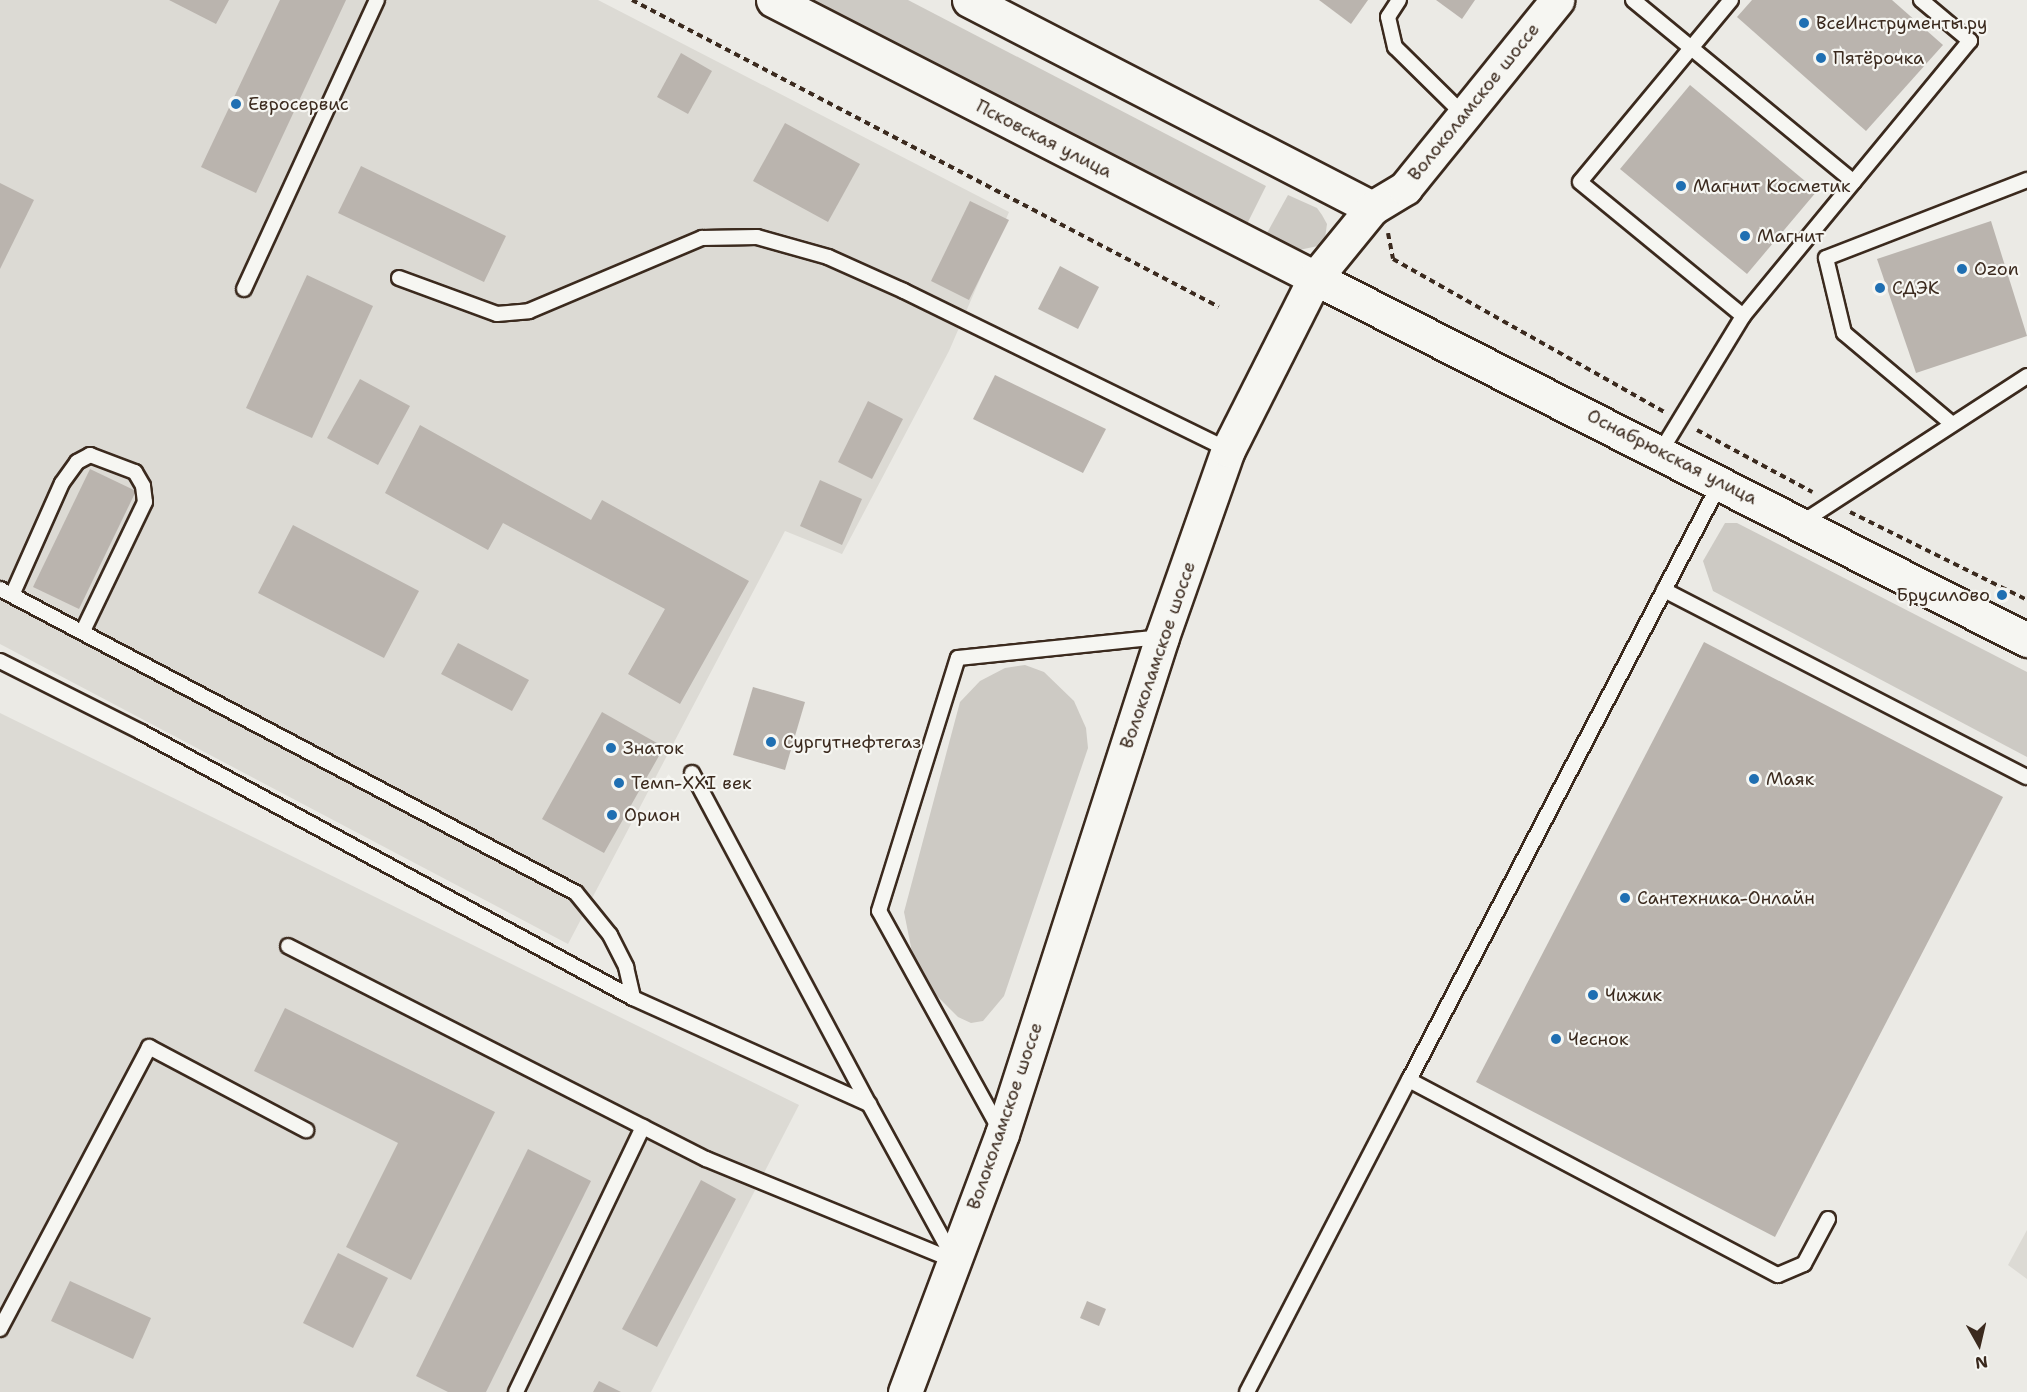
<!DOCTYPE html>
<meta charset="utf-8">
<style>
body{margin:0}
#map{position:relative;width:2027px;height:1392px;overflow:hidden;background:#ebeae5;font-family:"Shantell Sans",sans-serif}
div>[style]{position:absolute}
.built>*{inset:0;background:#dcdad4}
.green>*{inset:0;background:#cdcac4}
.building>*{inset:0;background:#bab4ae}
.path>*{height:4px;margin-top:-2px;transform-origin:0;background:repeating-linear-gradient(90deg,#3b2a1e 0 6px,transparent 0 10.5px)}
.roads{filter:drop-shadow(2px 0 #3b2a1e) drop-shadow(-2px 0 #3b2a1e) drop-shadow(0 2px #3b2a1e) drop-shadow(0 -2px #3b2a1e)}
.service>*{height:14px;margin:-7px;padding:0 7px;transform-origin:7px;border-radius:7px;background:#f6f6f2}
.tertiary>*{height:33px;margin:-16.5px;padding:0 16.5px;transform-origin:16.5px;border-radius:16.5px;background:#f6f6f2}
.secondary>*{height:33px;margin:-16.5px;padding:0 16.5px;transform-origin:16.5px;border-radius:16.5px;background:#f6f6f2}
.dots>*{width:16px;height:16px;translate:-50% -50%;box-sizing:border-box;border:3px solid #f6f6f2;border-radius:50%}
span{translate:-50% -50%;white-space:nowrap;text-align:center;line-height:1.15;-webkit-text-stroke:4.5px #f6f6f2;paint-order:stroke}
.poi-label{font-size:18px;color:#3b2a1e}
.left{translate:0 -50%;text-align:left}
.right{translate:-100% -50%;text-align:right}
.street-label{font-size:18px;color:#3b2a1e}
.north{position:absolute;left:1949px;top:1314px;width:60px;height:60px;-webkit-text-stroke:4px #f6f6f2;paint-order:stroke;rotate:172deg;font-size:16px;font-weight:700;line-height:24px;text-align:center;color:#3b2a1e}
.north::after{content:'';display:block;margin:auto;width:21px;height:27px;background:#3b2a1e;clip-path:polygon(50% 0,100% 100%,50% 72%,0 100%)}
</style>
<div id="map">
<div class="built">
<i style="clip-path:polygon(0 0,598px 0,1009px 212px,949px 351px,842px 554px,785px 531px,568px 944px,0 644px)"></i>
<i style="clip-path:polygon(0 713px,799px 1105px,651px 1392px,0 1392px)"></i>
<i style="clip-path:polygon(2027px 1230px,2027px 1279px,2008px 1265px)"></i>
</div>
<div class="green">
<i style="clip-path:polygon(812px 0,908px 0,1266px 186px,1246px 226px)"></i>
<i style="clip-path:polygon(1288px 195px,1317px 208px,1322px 215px,1327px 224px,1325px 238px,1318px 246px,1299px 250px,1267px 233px)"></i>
<i style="clip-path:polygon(1725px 523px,1737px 523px,2027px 672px,2027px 757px,1713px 591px,1703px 561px)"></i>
<i style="clip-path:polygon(1025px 665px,1044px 672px,1074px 701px,1086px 728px,1088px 748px,1004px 996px,983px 1021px,971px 1023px,958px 1017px,932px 991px,912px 952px,904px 912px,960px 702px,980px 681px,1005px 668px)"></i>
</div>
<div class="building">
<i style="clip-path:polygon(169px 0,229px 0,216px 24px)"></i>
<i style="clip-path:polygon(280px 0,346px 0,256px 193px,201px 167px)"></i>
<i style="clip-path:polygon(1319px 0,1368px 0,1351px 24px)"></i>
<i style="clip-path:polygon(1436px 0,1475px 0,1462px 19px)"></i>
<i style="clip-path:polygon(1752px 0,1892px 0,1943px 45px,1866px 131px,1737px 17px)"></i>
<i style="clip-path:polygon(681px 53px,712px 71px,688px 114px,657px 97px)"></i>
<i style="clip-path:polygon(1690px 85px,1817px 191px,1747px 274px,1620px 169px)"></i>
<i style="clip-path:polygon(785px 123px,860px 164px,828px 222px,753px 181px)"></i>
<i style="clip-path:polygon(361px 166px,506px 236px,484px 282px,338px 213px)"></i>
<i style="clip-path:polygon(0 183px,34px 200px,0 269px)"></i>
<i style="clip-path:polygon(970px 201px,1009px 220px,969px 300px,931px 281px)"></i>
<i style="clip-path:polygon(1991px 221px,2027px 336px,1916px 373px,1877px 259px)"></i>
<i style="clip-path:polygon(1060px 266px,1099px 287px,1078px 329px,1038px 309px)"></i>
<i style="clip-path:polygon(307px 275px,373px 306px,312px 438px,246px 408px)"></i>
<i style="clip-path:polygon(995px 375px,1106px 429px,1083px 473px,973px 419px)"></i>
<i style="clip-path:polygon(360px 379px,410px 406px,378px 465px,327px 438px)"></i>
<i style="clip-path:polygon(868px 401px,903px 419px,872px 479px,838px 462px)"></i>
<i style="clip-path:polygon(420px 425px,591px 520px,602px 500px,749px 581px,680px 704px,628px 674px,665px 609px,503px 523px,488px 550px,385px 493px)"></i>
<i style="clip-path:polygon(90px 469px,136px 491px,79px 609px,33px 587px)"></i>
<i style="clip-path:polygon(820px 480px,862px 499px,842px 545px,800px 526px)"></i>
<i style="clip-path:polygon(293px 525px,419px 591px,384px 658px,258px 593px)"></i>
<i style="clip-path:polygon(1704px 642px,2003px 797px,1775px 1237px,1476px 1082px)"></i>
<i style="clip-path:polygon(458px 643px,529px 680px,512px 711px,441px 674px)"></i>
<i style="clip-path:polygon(753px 687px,805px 702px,785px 770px,733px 755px)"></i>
<i style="clip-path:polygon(602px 712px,664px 747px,604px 853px,542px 819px)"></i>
<i style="clip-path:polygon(285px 1008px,495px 1112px,411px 1280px,346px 1247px,398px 1143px,254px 1071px)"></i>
<i style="clip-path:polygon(528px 1149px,591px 1181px,486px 1392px,448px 1392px,416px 1376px)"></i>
<i style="clip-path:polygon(701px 1180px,736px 1199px,657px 1347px,622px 1329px)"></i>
<i style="clip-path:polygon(338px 1253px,388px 1278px,353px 1348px,303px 1323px)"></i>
<i style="clip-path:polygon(70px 1281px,151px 1318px,133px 1359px,51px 1321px)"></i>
<i style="clip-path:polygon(1087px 1301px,1106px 1309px,1099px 1326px,1080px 1318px)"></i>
<i style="clip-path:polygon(599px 1381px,621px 1392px,593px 1392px)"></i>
</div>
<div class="path">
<i style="left:632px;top:0;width:662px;rotate:27.61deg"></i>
<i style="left:1388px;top:233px;width:26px;rotate:79deg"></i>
<i style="left:1393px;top:259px;width:311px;rotate:29.4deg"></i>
<i style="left:1697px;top:430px;width:131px;rotate:28.3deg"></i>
<i style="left:1850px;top:512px;width:198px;rotate:26.4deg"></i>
</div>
<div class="roads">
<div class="service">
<i style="left:1399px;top:0;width:20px;rotate:123deg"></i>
<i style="left:1388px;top:17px;width:31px;rotate:77deg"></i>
<i style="left:1395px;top:47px;width:97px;rotate:44.6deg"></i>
<i style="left:1633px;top:0;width:286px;rotate:39.5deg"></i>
<i style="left:1731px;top:0;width:236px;rotate:129.7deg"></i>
<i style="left:1580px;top:182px;width:211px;rotate:39.4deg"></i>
<i style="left:1743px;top:316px;width:357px;rotate:-50.5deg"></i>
<i style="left:1970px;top:41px;width:64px;rotate:-140.1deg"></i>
<i style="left:399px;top:278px;width:104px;rotate:20.2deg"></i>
<i style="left:497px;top:314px;width:32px;rotate:-5deg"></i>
<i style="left:529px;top:311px;width:188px;rotate:-22.9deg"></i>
<i style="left:702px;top:238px;width:55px;rotate:-1deg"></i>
<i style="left:757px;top:237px;width:74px;rotate:15.7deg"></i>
<i style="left:828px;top:257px;width:83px;rotate:24.1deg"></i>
<i style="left:904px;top:291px;width:361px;rotate:26.1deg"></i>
<i style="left:244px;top:289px;width:318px;rotate:-65.3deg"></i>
<i style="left:1951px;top:423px;width:140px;rotate:-139.9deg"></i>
<i style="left:1844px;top:333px;width:77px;rotate:-103.5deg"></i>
<i style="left:1826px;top:258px;width:216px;rotate:-21.2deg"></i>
<i style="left:1661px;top:451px;width:158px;rotate:-58.7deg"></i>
<i style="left:1720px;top:483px;width:673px;rotate:117.52deg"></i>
<i style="left:1409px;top:1080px;width:417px;rotate:27.9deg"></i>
<i style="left:1778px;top:1275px;width:28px;rotate:-23deg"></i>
<i style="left:1804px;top:1264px;width:51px;rotate:-61.9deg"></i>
<i style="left:1801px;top:523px;width:270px;rotate:-33deg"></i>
<i style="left:0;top:589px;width:651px;rotate:27.82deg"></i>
<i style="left:576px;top:893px;width:54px;rotate:51deg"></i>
<i style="left:610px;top:935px;width:36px;rotate:63deg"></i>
<i style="left:626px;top:967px;width:32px;rotate:77deg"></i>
<i style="left:1664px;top:590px;width:408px;rotate:27.3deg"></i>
<i style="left:13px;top:593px;width:120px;rotate:-66deg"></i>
<i style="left:62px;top:483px;width:26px;rotate:-54deg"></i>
<i style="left:77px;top:462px;width:15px;rotate:-28deg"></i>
<i style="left:90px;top:455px;width:48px;rotate:20.7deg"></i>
<i style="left:135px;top:472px;width:16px;rotate:60deg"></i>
<i style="left:143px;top:486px;width:16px;rotate:83deg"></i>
<i style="left:145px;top:502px;width:143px;rotate:115.7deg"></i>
<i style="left:0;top:661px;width:158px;rotate:26.7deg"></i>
<i style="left:141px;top:732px;width:559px;rotate:28.4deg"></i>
<i style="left:633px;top:998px;width:259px;rotate:24.2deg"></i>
<i style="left:869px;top:1104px;width:179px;rotate:61.3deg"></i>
<i style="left:955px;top:1261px;width:269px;rotate:-157.7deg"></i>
<i style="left:706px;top:1159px;width:469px;rotate:-153deg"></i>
<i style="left:692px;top:773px;width:375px;rotate:61.9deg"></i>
<i style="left:1000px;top:1130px;width:250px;rotate:-118.9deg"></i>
<i style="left:879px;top:911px;width:265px;rotate:-72.7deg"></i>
<i style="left:958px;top:658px;width:203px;rotate:-5.9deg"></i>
<i style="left:0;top:1329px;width:319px;rotate:-62.1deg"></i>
<i style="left:149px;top:1047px;width:178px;rotate:27.9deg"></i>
<i style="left:516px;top:1392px;width:294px;rotate:-64.4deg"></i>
<i style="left:1247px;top:1392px;width:352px;rotate:-62.6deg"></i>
</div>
<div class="tertiary">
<i style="left:1315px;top:278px;width:799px;rotate:26.95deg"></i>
</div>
<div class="secondary">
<i style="left:773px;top:0;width:609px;rotate:27.15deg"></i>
<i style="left:969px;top:0;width:454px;rotate:27.3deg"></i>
<i style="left:905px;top:1392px;width:276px;rotate:-69.4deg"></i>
<i style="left:1002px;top:1134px;width:522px;rotate:-72.15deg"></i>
<i style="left:1162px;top:637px;width:198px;rotate:-70.6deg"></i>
<i style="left:1228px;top:450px;width:193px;rotate:-63.2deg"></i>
<i style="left:1315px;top:278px;width:90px;rotate:-50.8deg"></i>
<i style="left:1372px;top:208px;width:39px;rotate:-31deg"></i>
<i style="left:1405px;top:188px;width:242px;rotate:-51deg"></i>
</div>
</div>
<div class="dots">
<i style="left:1804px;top:23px;background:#1f6fb2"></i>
<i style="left:1821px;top:58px;background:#1f6fb2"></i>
<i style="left:236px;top:104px;background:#1f6fb2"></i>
<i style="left:1681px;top:186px;background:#1f6fb2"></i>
<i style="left:1745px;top:236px;background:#1f6fb2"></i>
<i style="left:1962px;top:269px;background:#1f6fb2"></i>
<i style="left:1880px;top:288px;background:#1f6fb2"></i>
<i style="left:2002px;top:595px;background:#1f6fb2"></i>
<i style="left:771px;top:742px;background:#1f6fb2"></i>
<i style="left:611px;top:748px;background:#1f6fb2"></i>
<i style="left:1754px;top:779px;background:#1f6fb2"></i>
<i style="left:619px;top:783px;background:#1f6fb2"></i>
<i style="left:612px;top:815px;background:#1f6fb2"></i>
<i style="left:1625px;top:898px;background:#1f6fb2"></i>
<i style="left:1593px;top:995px;background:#1f6fb2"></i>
<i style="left:1556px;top:1039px;background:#1f6fb2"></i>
</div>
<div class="poi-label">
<span class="left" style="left:1816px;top:23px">ВсеИнструменты.ру</span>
<span class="left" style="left:1833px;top:58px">Пятёрочка</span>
<span class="left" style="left:248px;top:104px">Евросервис</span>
<span class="left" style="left:1693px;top:186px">Магнит Косметик</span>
<span class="left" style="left:1757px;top:236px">Магнит</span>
<span class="left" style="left:1974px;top:269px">Ozon</span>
<span class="left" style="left:1892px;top:288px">СДЭК</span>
<span class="right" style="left:1990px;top:595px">Брусилово</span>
<span class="left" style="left:783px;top:742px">Сургутнефтегаз</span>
<span class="left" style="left:623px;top:748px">Знаток</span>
<span class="left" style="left:1766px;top:779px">Маяк</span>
<span class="left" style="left:631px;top:783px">Темп-XXI век</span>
<span class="left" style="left:624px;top:815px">Орион</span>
<span class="left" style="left:1637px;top:898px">Сантехника-Онлайн</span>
<span class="left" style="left:1605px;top:995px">Чижик</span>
<span class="left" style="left:1568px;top:1039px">Чеснок</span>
</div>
<div class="street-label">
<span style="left:1474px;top:102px;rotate:-51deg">Волоколамское шоссе</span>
<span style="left:1044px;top:139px;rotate:27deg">Псковская улица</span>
<span style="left:1672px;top:457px;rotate:27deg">Оснабрюкская улица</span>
<span style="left:1158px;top:655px;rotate:-71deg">Волоколамское шоссе</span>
<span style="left:1005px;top:1116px;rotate:-71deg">Волоколамское шоссе</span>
</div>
<div class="north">N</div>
</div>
